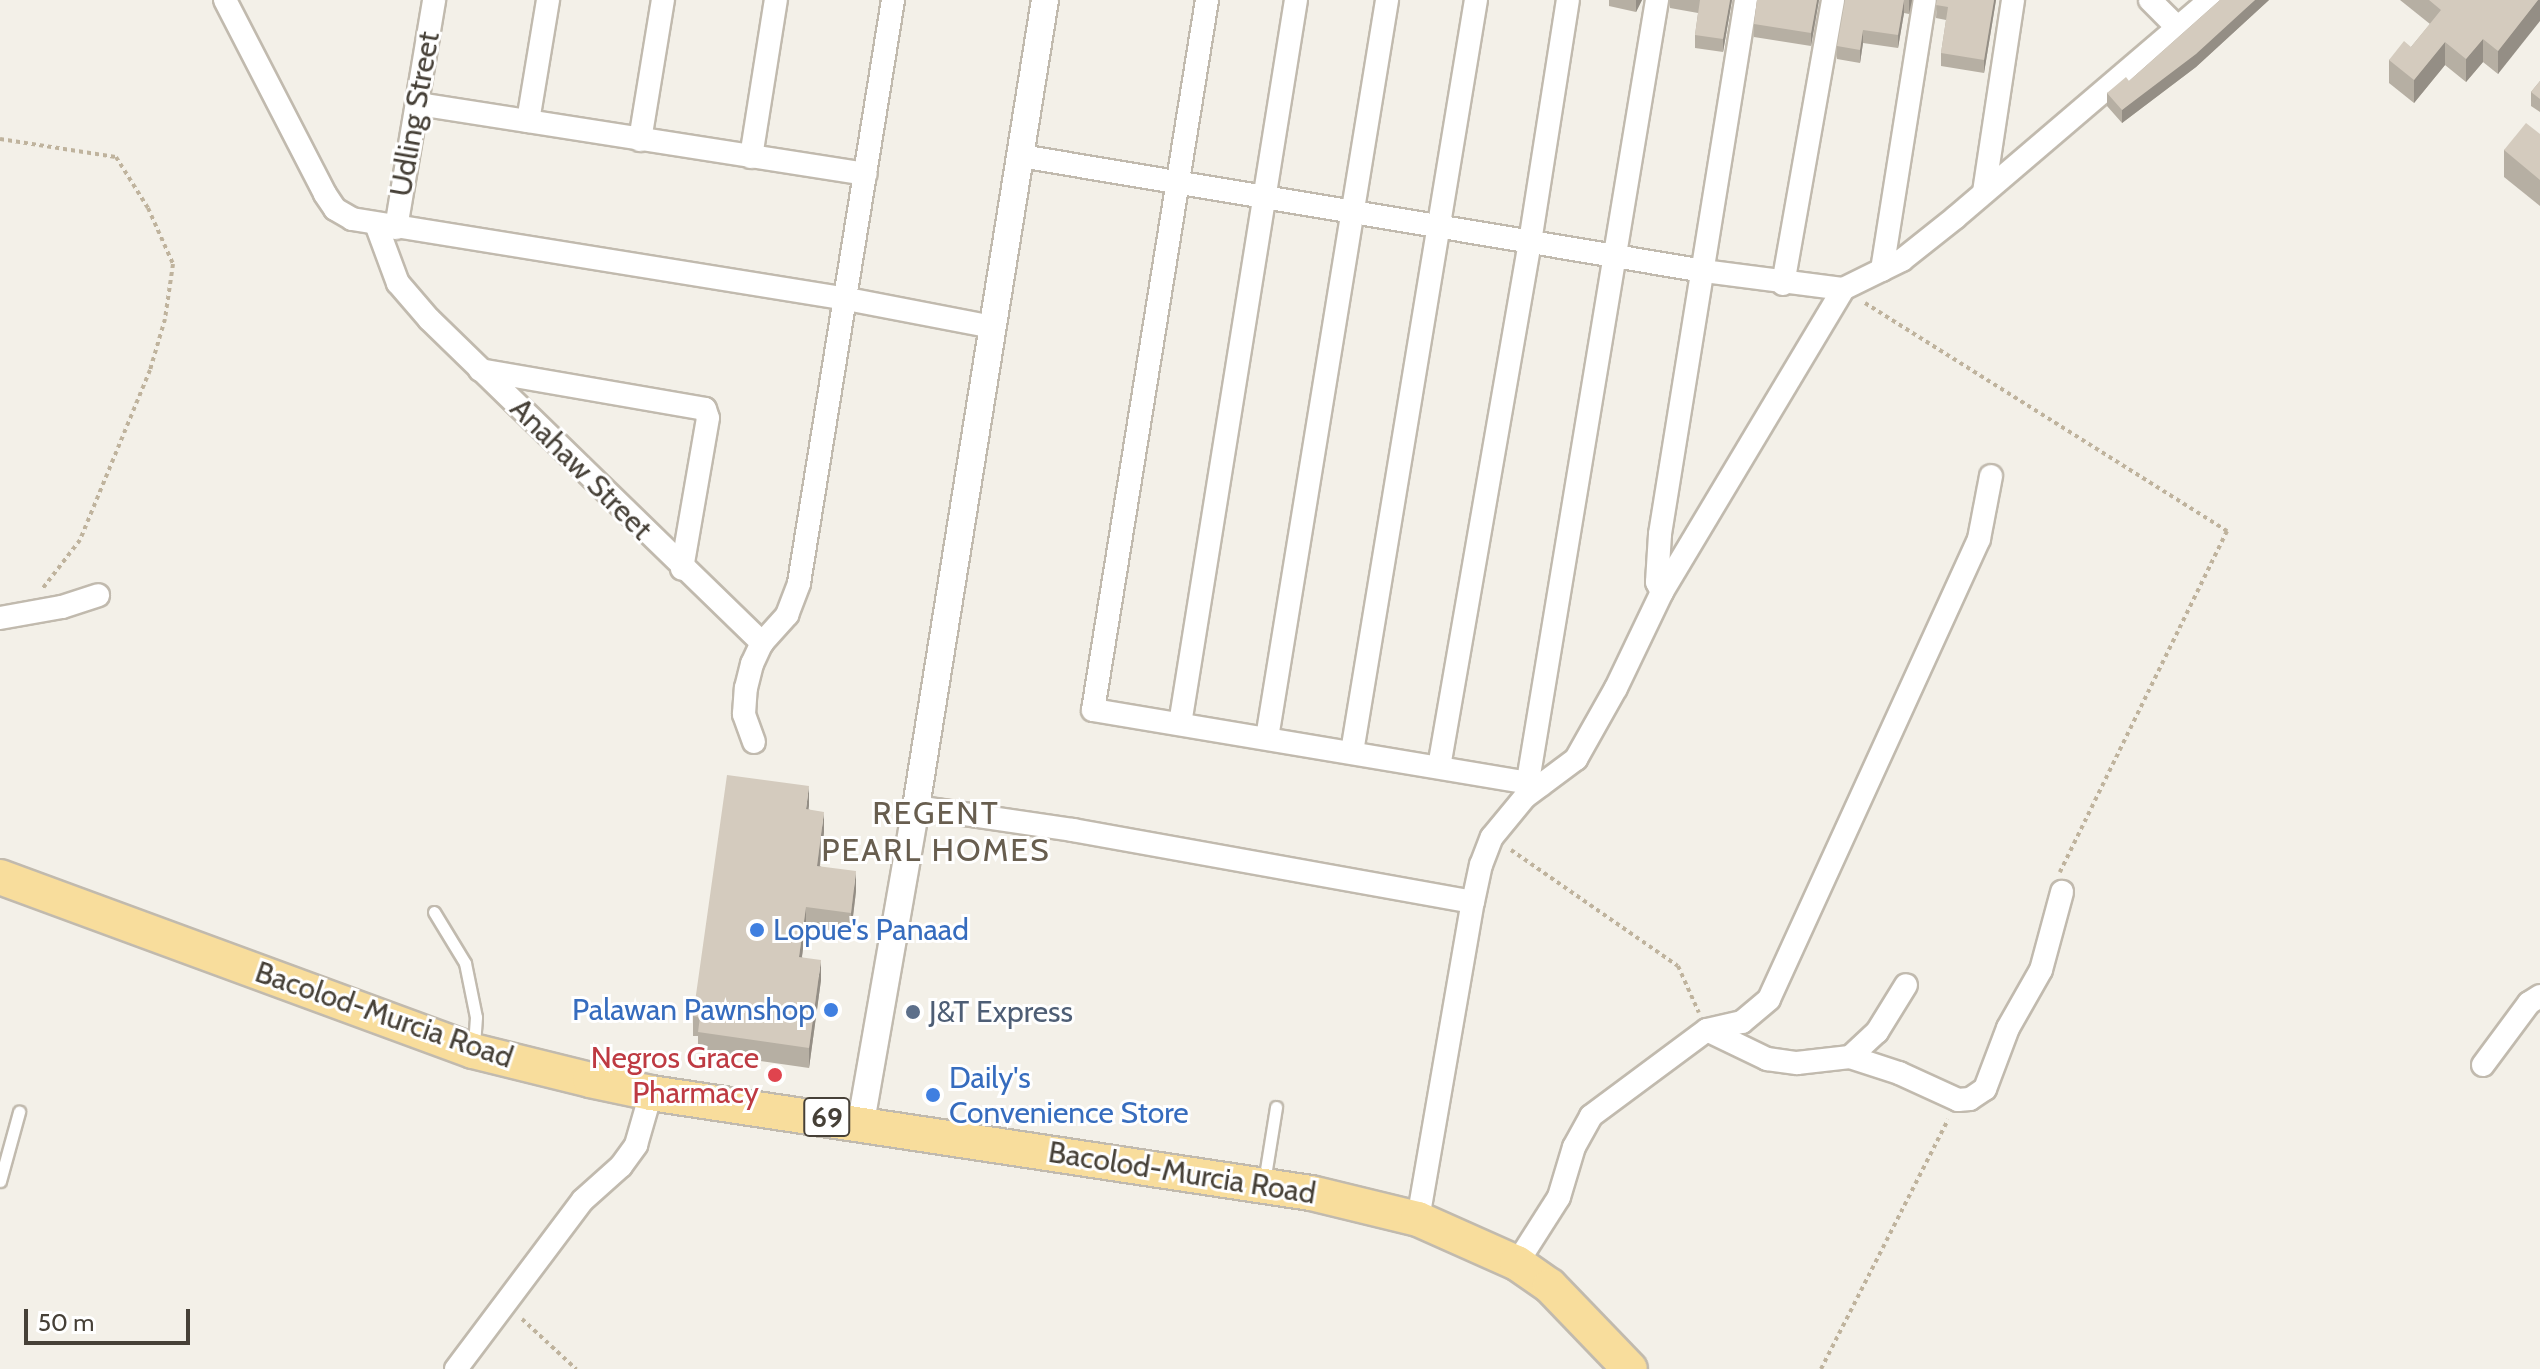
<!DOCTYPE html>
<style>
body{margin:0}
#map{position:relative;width:2540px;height:1369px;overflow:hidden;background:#f3f0e8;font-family:Cabin,sans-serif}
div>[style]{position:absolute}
.path>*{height:4px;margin-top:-2px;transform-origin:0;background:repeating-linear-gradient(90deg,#bfb39d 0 4px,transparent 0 8px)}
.roads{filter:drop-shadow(2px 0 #c1baae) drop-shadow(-2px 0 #c1baae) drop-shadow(0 2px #c1baae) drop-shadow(0 -2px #c1baae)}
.service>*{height:11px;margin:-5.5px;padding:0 5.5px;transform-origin:5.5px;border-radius:5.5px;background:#fff}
.minor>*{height:22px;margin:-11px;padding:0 11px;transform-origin:11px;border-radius:11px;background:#fff}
.tertiary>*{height:26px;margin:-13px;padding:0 13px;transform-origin:13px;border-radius:13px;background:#fff}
.primary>*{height:34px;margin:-17px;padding:0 17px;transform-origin:17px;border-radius:17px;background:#f8dd9c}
.wall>*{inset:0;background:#b6afa3}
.shaded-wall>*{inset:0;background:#948e85}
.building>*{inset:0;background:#d4cbbe}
.dots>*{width:22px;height:22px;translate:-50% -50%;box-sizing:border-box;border:4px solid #fff;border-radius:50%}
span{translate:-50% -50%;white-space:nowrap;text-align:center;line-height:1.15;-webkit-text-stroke:6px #fff;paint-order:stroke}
.shield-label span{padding:2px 6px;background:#fff;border:2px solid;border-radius:6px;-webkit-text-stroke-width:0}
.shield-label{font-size:28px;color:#464037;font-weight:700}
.street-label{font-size:30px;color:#464037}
.shop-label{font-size:30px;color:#366cbe}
.left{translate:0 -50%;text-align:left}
.right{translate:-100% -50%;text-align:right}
.service-label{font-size:30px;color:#4e5e75}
.health-label{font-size:30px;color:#be3a42}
.neighbourhood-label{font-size:32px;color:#685e4f;letter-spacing:2px}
.scale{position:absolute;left:24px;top:1309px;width:166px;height:36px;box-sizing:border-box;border:4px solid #464037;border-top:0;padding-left:10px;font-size:24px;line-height:28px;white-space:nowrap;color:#464037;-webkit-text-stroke:6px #fff;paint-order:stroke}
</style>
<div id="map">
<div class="path">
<i style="left:0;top:139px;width:117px;rotate:8.8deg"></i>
<i style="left:116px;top:157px;width:60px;rotate:57.9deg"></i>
<i style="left:148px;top:208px;width:61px;rotate:65.9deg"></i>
<i style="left:173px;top:264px;width:56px;rotate:98.3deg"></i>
<i style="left:165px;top:319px;width:53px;rotate:106.4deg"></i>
<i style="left:150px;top:370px;width:184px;rotate:112.4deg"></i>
<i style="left:80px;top:540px;width:61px;rotate:127.6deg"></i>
<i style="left:1865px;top:303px;width:428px;rotate:32.2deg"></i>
<i style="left:2227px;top:531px;width:380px;rotate:116.1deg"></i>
<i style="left:1511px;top:850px;width:203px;rotate:34.8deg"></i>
<i style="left:1678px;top:966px;width:51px;rotate:65.9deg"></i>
<i style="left:522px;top:1319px;width:74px;rotate:42.8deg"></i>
<i style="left:1821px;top:1369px;width:280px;rotate:-63deg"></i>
</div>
<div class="roads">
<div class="service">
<i style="left:434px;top:912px;width:60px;rotate:58.7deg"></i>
<i style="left:465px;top:963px;width:55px;rotate:78.5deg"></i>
<i style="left:476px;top:1017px;width:28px;rotate:94deg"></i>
<i style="left:0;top:1181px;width:72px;rotate:-74.6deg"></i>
<i style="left:1264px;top:1182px;width:76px;rotate:-80.9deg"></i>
</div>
<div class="minor">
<i style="left:225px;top:0;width:218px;rotate:62.7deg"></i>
<i style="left:325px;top:194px;width:18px;rotate:56deg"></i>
<i style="left:335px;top:209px;width:20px;rotate:30deg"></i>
<i style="left:352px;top:219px;width:501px;rotate:9.18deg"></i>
<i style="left:847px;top:299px;width:148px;rotate:10.9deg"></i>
<i style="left:1207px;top:0;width:719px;rotate:99.12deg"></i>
<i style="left:1093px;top:710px;width:454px;rotate:9.5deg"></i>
<i style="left:2150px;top:0;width:38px;rotate:45deg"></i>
<i style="left:419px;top:104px;width:452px;rotate:8.9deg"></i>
<i style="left:528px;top:121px;width:123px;rotate:-80.6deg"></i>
<i style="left:640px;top:140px;width:142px;rotate:-80.7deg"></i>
<i style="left:1021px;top:156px;width:693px;rotate:9.56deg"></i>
<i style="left:1704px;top:271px;width:140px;rotate:7.4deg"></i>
<i style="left:751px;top:157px;width:159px;rotate:-81deg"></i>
<i style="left:1984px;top:192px;width:194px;rotate:-81.4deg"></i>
<i style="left:376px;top:224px;width:63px;rotate:69.6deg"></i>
<i style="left:398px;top:283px;width:48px;rotate:49.3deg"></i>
<i style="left:429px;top:319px;width:465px;rotate:44.2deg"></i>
<i style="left:396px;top:228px;width:231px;rotate:-80.5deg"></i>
<i style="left:1882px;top:270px;width:273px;rotate:-81deg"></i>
<i style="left:1783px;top:284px;width:288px;rotate:-80deg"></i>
<i style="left:480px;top:370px;width:228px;rotate:9.8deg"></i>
<i style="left:705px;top:409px;width:9px;rotate:72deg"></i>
<i style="left:708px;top:418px;width:153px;rotate:99.8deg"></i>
<i style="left:1662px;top:592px;width:11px;rotate:-117deg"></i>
<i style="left:1657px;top:582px;width:48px;rotate:-86.4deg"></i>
<i style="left:1660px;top:534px;width:541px;rotate:-80.85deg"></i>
<i style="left:0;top:618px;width:63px;rotate:-10.1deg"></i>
<i style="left:62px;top:607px;width:38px;rotate:-18deg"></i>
<i style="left:1180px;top:724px;width:733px;rotate:-80.9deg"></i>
<i style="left:1267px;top:738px;width:748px;rotate:-80.76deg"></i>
<i style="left:754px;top:742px;width:30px;rotate:-110deg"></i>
<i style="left:744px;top:714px;width:26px;rotate:-86deg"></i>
<i style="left:746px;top:688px;width:25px;rotate:-76deg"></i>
<i style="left:752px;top:664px;width:23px;rotate:-65deg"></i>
<i style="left:762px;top:643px;width:38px;rotate:-48deg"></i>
<i style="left:787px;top:615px;width:34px;rotate:-69deg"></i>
<i style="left:799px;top:583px;width:591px;rotate:-80.84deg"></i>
<i style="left:1352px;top:752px;width:762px;rotate:-80.64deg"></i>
<i style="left:1439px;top:767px;width:533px;rotate:-80.17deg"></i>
<i style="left:1530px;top:242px;width:245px;rotate:-81.1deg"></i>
<i style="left:1528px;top:781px;width:792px;rotate:-80.62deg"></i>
<i style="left:916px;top:807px;width:159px;rotate:8.3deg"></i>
<i style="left:1073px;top:830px;width:406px;rotate:10.2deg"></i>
<i style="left:1707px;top:1030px;width:36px;rotate:-13deg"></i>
<i style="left:1742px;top:1022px;width:35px;rotate:-40deg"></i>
<i style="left:1769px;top:999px;width:506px;rotate:-65.46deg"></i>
<i style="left:1979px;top:539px;width:64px;rotate:-79.2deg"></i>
<i style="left:1850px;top:1057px;width:37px;rotate:-43deg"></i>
<i style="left:1877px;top:1032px;width:55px;rotate:-58.3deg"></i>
<i style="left:2483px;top:1065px;width:77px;rotate:-53.4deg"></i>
<i style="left:2529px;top:1003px;width:13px;rotate:-32deg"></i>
<i style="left:1418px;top:1219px;width:322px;rotate:-80.2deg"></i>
<i style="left:1473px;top:902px;width:38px;rotate:-78deg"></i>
<i style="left:1481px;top:865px;width:30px;rotate:-69deg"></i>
<i style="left:1492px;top:837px;width:52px;rotate:-50.5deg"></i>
<i style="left:1525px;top:797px;width:64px;rotate:-36.7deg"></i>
<i style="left:1576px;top:759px;width:81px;rotate:-60.6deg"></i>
<i style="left:1616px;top:688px;width:106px;rotate:-64.4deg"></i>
<i style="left:1662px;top:592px;width:353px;rotate:-59.1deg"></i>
<i style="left:1843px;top:289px;width:66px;rotate:-26.2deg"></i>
<i style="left:1902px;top:260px;width:69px;rotate:-38.5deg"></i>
<i style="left:1956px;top:217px;width:334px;rotate:-40.5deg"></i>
<i style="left:1517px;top:1263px;width:78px;rotate:-57.5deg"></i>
<i style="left:1559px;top:1197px;width:52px;rotate:-73.3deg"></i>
<i style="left:1574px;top:1147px;width:35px;rotate:-61deg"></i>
<i style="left:1591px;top:1116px;width:144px;rotate:-36.6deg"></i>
<i style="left:1707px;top:1030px;width:67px;rotate:25.8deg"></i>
<i style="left:1767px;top:1059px;width:30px;rotate:8deg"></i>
<i style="left:1797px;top:1063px;width:53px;rotate:-6.5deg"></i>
<i style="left:1850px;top:1057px;width:52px;rotate:18.1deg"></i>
<i style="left:1899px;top:1073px;width:65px;rotate:24.6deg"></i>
<i style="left:1958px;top:1100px;width:12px;rotate:-5deg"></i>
<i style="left:1970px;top:1099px;width:18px;rotate:-34deg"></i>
<i style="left:1985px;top:1089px;width:65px;rotate:-69.3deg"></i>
<i style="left:2008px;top:1028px;width:67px;rotate:-60.4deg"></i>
<i style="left:2041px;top:970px;width:81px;rotate:-74.9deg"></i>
<i style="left:456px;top:1369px;width:211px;rotate:-53.1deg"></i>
<i style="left:583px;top:1200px;width:51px;rotate:-41.8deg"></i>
<i style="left:621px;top:1166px;width:26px;rotate:-54deg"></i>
<i style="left:636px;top:1145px;width:54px;rotate:-73.9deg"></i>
</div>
<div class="tertiary">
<i style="left:861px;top:1122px;width:320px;rotate:-80.1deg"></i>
<i style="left:916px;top:807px;width:817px;rotate:-80.92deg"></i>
</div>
<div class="primary">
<i style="left:0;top:877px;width:504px;rotate:20.2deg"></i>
<i style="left:473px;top:1051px;width:121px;rotate:13.9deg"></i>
<i style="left:590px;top:1080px;width:62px;rotate:12deg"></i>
<i style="left:651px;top:1093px;width:668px;rotate:8.62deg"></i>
<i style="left:1311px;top:1193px;width:110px;rotate:13.7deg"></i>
<i style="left:1418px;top:1219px;width:108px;rotate:24deg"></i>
<i style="left:1517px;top:1263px;width:40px;rotate:34.9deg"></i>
<i style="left:1550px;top:1286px;width:115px;rotate:46.1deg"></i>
</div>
</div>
<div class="wall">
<i style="clip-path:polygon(1609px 0,1642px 0,1636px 12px,1609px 6px)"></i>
<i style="clip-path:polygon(1670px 0,1732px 0,1723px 52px,1695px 48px,1695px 35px,1698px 13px,1670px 8px)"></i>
<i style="clip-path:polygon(1757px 0,1819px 0,1811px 46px,1754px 37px,1754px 24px)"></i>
<i style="clip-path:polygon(1845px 0,1912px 0,1909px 14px,1904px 13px,1898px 48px,1863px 43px,1860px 63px,1837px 59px,1837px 46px)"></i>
<i style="clip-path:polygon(1937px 0,1996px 0,1984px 73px,1941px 66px,1941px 53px,1946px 20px,1936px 18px)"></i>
<i style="clip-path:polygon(2220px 0,2269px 0,2196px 67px,2122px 123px,2107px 106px,2107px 93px,2129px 81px)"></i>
<i style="clip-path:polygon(2400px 0,2540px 0,2498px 74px,2483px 62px,2466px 82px,2445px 65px,2414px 103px,2389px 83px,2389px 60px,2411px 47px,2430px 24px)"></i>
<i style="clip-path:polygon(2540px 81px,2540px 112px,2531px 106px,2531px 92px)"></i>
<i style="clip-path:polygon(2540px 134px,2540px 206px,2504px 177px,2504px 150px)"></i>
<i style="clip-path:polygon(809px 809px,824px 832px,820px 866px,856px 891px,851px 933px,806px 927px,802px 957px,821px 980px,809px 1068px,698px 1052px,698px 1036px,693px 1036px,693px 1016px)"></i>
</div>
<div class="shaded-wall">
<i style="clip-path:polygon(1636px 0,1642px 0,1636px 12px)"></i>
<i style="clip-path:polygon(1730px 0,1732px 0,1723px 52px,1723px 39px)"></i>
<i style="clip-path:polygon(1817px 0,1819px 0,1811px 46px,1811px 33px)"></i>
<i style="clip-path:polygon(1904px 0,1904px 13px,1898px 48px,1898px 35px)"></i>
<i style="clip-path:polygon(1909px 0,1912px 0,1909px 14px)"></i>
<i style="clip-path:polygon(1994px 0,1996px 0,1984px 73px,1984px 60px)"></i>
<i style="clip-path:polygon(2255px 0,2269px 0,2196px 67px,2122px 123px,2122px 110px)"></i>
<i style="clip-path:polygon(2538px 0,2540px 0,2540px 21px,2498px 74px,2498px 51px)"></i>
<i style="clip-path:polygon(1863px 30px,1863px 43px,1860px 63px,1860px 50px)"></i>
<i style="clip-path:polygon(2483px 39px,2483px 62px,2466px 82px,2466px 59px)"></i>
<i style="clip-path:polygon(2445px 42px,2445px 65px,2414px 103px,2414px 80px)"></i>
<i style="clip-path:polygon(809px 786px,809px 806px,806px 829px,806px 809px)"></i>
<i style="clip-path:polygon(824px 812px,824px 832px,817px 886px,817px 866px)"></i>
<i style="clip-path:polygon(856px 871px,856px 891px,851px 933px,851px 913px)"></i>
<i style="clip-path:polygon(806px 907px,806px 927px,799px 977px,799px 957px)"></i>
<i style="clip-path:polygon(821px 960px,821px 980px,809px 1068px,809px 1048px)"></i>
</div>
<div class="building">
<i style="clip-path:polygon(1700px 0,1730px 0,1723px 39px,1695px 35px)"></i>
<i style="clip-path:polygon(1757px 0,1817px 0,1811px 33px,1754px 24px)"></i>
<i style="clip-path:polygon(1845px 0,1909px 0,1904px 0,1898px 35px,1863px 30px,1860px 50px,1837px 46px)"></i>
<i style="clip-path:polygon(1937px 0,1994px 0,1984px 60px,1941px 53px,1948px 7px,1936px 5px)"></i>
<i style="clip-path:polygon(2220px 0,2255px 0,2196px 54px,2122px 110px,2107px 93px,2126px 77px,2129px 81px)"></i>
<i style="clip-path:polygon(2429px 0,2538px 0,2498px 51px,2483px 39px,2466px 59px,2445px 42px,2414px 80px,2389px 60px,2404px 41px,2411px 47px,2441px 10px)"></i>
<i style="clip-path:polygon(2540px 81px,2540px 99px,2531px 92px)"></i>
<i style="clip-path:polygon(2526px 123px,2540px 134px,2540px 180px,2504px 150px)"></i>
<i style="clip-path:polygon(727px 775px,809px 786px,806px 809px,824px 812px,817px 866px,856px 871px,851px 913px,806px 907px,799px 957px,821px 960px,809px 1048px,698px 1032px,700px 1017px,693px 1016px)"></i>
</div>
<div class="dots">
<i style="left:757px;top:930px;background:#3f7fe0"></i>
<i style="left:831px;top:1010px;background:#3f7fe0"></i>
<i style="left:913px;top:1012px;background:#5c6f8a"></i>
<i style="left:775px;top:1075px;background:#e0444e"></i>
<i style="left:933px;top:1095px;background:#3f7fe0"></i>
</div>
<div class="shield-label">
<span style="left:827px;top:1117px">69</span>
</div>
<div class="street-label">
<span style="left:415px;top:114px;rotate:-80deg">Udling Street</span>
<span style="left:581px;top:469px;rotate:45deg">Anahaw Street</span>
<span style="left:384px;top:1015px;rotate:19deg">Bacolod-Murcia Road</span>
<span style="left:1182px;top:1173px;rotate:9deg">Bacolod-Murcia Road</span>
</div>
<div class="shop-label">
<span class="left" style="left:773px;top:930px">Lopue's Panaad</span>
<span class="right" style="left:815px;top:1010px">Palawan Pawnshop</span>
<span class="left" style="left:949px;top:1095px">Daily's<br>Convenience Store</span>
</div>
<div class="service-label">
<span class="left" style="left:929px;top:1012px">J&amp;T Express</span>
</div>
<div class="health-label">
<span class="right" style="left:759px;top:1075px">Negros Grace<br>Pharmacy</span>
</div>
<div class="neighbourhood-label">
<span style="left:936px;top:832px">REGENT<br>PEARL HOMES</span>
</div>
<div class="scale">50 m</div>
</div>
